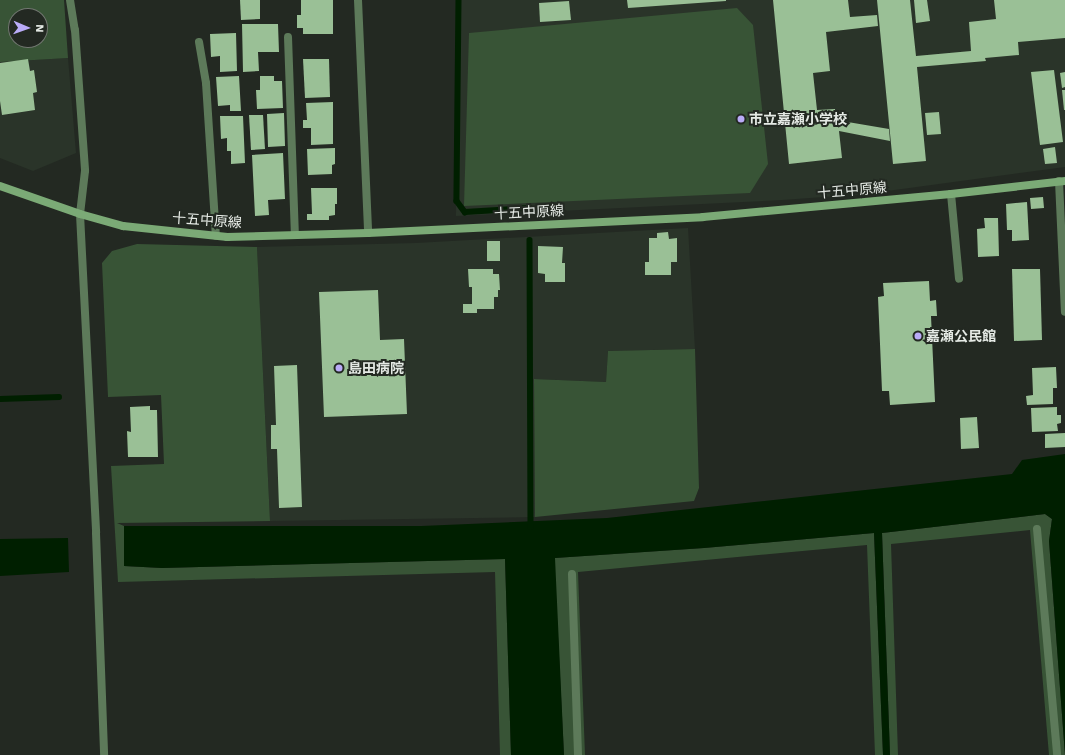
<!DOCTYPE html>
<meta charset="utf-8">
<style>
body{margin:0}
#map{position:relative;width:1065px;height:755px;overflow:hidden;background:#232922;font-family:"Work Sans","Noto Sans JP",sans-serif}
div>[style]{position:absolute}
.built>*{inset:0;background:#2a3429}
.green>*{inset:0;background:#385436}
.water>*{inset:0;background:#001f00}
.stream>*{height:5.5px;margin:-2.75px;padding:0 2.75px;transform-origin:2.75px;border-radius:2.75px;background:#001f00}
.building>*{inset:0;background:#9ac096}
.service>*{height:8px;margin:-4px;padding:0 4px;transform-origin:4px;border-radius:4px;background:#5d7a5a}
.minor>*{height:8px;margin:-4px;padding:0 4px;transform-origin:4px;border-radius:4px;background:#5d7a5a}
.tertiary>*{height:8px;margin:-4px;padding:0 4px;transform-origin:4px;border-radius:4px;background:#5d7a5a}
.secondary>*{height:8px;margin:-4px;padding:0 4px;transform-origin:4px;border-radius:4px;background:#7baa76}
.dots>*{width:11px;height:11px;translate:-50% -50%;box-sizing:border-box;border:2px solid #232922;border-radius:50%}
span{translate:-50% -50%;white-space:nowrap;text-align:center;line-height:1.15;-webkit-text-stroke:4px #232922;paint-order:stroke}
.poi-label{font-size:14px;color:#e5eae5;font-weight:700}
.left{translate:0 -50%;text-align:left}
.street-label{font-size:14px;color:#e5eae5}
.north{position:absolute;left:8px;top:8px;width:40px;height:40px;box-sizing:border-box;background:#232922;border:1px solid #717670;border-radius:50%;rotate:92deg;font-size:11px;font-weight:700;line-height:16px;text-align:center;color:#e5eae5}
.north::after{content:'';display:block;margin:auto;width:14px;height:18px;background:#b9abf7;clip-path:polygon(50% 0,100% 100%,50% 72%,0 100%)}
</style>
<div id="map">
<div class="built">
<i style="clip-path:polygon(458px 0,1065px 0,1065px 167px,865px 194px,782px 200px,456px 216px)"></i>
<i style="clip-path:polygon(68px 58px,76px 153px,33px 171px,0 158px,0 62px)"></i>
<i style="clip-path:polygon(688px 228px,695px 349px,608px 351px,606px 382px,534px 379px,535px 517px,270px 521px,257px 247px,416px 243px)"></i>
</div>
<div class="green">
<i style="clip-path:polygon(evenodd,0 0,64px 0,68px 58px,0 62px,0 0,16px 16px,40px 16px,40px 40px,16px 40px,16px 16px)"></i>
<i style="clip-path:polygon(737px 8px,753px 25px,768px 164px,750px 193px,464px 206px,469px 33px)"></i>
<i style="clip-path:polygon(137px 244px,257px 247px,270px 521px,117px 523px,124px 526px,124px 566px,162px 568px,505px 559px,511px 755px,500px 755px,495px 572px,118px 582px,111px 466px,164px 464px,161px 395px,108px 397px,102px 263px,112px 251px)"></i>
<i style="clip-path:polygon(695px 349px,699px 488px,694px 501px,535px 517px,534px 379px,606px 382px,608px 351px)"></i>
<i style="clip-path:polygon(1045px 514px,1052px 519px,1049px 541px,1065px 755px,1049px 755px,1030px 530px,891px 544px,898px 755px,890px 755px,882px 533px)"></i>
<i style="clip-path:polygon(874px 533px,883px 755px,875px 755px,867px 545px,578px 572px,585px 755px,564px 755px,554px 558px,704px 548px)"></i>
</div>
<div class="water">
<i style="clip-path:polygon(1065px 454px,1065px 755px,1049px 541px,1052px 519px,1045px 514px,882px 533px,890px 755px,883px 755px,874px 533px,704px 548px,555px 558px,564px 755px,511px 755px,505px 559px,162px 568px,124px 566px,124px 526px,421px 526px,607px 518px,1012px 474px,1022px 460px)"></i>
<i style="clip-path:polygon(68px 538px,69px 572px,0 576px,0 539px)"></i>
</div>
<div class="stream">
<i style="left:459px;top:0;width:201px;rotate:90.6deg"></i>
<i style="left:457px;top:201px;width:14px;rotate:54deg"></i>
<i style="left:465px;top:212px;width:65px;rotate:-3.5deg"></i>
<i style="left:530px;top:240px;width:287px;rotate:89.8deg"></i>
<i style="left:0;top:399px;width:59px;rotate:-1.9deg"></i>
</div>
<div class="building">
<i style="clip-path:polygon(240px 0,260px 0,260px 19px,241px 20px)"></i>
<i style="clip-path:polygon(301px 0,333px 0,333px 34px,303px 34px,303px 28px,297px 28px,297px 15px,301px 15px)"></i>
<i style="clip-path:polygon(627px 0,726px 0,726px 1px,628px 8px)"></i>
<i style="clip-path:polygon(773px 0,848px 0,850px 17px,877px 15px,878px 26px,826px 32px,830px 71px,813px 73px,817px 110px,835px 109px,836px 120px,889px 129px,890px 141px,839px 131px,842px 158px,789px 164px)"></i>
<i style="clip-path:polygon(877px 0,910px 0,916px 56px,971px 51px,969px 22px,996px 19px,994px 0,1065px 0,1065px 38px,1018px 42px,1019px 55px,985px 58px,986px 61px,917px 67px,926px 161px,893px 164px)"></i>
<i style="clip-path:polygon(914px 0,927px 0,930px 21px,916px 23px)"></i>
<i style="clip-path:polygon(569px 1px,571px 20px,540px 22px,539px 3px)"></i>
<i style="clip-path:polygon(242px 24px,278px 24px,279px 52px,258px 52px,259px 71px,243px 72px)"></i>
<i style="clip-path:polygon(236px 33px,237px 71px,220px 72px,220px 56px,211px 57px,210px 34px)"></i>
<i style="clip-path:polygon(28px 59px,30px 71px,34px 70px,37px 92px,33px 93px,35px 110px,2px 115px,0 101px,0 63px)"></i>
<i style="clip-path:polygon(303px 59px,329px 59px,330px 97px,305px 98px)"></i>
<i style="clip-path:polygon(1054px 70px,1063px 142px,1040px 145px,1031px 72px)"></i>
<i style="clip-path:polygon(1065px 72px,1065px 87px,1062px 88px,1060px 73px)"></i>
<i style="clip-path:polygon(239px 76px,241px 111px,230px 111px,230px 105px,218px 106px,216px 77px)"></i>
<i style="clip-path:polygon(260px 76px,274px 76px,274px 81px,282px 81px,283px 108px,257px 109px,256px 90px,260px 90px)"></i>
<i style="clip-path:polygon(1062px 90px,1065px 90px,1065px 110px,1064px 110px)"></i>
<i style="clip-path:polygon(333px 102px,333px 144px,311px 145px,311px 128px,303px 128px,303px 120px,307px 120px,306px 103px)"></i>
<i style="clip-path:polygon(939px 112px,941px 134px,927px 135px,925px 113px)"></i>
<i style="clip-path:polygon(284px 113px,285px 146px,268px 147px,267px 114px)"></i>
<i style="clip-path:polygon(249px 115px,263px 115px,265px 149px,251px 150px)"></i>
<i style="clip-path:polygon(220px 116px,243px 116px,245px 163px,231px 164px,231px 151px,227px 151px,227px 138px,221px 139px)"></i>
<i style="clip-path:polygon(1055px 147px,1057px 163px,1045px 164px,1043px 149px)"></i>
<i style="clip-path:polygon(335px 148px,335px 164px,332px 165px,332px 174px,308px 175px,307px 149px)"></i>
<i style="clip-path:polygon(283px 153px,285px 199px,268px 200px,269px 215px,255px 216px,252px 155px)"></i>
<i style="clip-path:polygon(311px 188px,337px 188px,337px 204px,335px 204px,335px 215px,329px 216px,329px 220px,307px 220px,307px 214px,312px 214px)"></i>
<i style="clip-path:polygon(1043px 197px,1044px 208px,1031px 209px,1030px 198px)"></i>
<i style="clip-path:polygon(1027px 202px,1029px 240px,1012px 241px,1012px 230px,1007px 230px,1006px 204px)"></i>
<i style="clip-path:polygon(984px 218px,998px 218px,999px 256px,978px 257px,977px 229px,985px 228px)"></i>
<i style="clip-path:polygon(668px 232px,669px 239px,677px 238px,677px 262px,671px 262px,671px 275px,645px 275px,645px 262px,649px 262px,649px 238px,657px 238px,657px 233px)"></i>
<i style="clip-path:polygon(487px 241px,500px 241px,500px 261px,487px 261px)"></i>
<i style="clip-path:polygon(538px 246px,563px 247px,562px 263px,565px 263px,565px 282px,545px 282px,545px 274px,538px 273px)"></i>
<i style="clip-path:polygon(468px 269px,493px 269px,493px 274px,499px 274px,500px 290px,498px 290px,498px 297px,494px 297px,494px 309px,477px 309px,477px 313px,463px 313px,463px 304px,472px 304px,472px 287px,469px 287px)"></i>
<i style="clip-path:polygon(1012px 269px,1040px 269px,1042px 340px,1014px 341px)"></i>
<i style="clip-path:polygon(929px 281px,930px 301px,936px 300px,937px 316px,931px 316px,935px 402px,890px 405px,889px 391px,882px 391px,878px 297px,884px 296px,883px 283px)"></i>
<i style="clip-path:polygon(378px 290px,380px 340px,404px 339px,407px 414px,324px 417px,319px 292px)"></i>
<i style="clip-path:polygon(297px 365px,302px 507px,279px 508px,277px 449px,271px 449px,271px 425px,276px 425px,274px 366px)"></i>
<i style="clip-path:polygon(1056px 367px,1057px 388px,1053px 388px,1053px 404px,1027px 405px,1026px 396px,1033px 395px,1032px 368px)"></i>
<i style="clip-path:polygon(150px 406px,150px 410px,157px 410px,158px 457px,128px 457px,127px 431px,131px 432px,130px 407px)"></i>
<i style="clip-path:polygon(1057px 407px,1057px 415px,1061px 415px,1061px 423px,1057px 424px,1058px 431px,1032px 432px,1031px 408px)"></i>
<i style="clip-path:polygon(977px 417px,979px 448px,961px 449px,960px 418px)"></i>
<i style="clip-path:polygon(1065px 433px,1065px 447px,1045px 448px,1045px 434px)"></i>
</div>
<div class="service">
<i style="left:951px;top:194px;width:85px;rotate:84.6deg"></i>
</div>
<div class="minor">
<i style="left:70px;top:0;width:30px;rotate:81deg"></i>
<i style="left:75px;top:30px;width:141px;rotate:85.9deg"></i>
<i style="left:85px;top:171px;width:43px;rotate:96.6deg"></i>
<i style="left:288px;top:37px;width:198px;rotate:88deg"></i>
<i style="left:199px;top:42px;width:42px;rotate:80.3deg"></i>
<i style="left:206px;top:83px;width:153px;rotate:86.3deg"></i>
<i style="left:1059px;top:181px;width:131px;rotate:87.4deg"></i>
<i style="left:1037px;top:529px;width:227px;rotate:84.9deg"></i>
<i style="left:572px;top:574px;width:181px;rotate:88.1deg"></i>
</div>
<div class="tertiary">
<i style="left:358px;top:0;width:233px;rotate:87.5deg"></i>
<i style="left:80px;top:214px;width:319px;rotate:87.1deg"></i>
<i style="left:96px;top:533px;width:222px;rotate:87.9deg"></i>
</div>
<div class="secondary">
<i style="left:0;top:186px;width:85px;rotate:19.3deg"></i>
<i style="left:80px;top:214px;width:45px;rotate:15.6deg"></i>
<i style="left:123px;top:226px;width:105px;rotate:6deg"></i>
<i style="left:227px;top:237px;width:141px;rotate:-1.6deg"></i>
<i style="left:368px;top:233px;width:335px;rotate:-2.7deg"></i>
<i style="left:703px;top:217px;width:249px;rotate:-5.3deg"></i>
<i style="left:951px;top:194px;width:115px;rotate:-6.5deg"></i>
</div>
<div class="dots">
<i style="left:741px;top:119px;background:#b9abf7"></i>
<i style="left:918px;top:336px;background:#b9abf7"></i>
<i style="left:339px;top:368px;background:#b9abf7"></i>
</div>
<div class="poi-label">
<span class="left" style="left:749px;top:119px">市立嘉瀬小学校</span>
<span class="left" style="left:926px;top:336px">嘉瀬公民館</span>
<span class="left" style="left:348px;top:368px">島田病院</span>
</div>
<div class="street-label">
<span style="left:852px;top:190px;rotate:-5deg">十五中原線</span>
<span style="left:529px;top:212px;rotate:-3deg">十五中原線</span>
<span style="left:207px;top:220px;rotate:4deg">十五中原線</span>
</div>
<div class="north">N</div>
</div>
